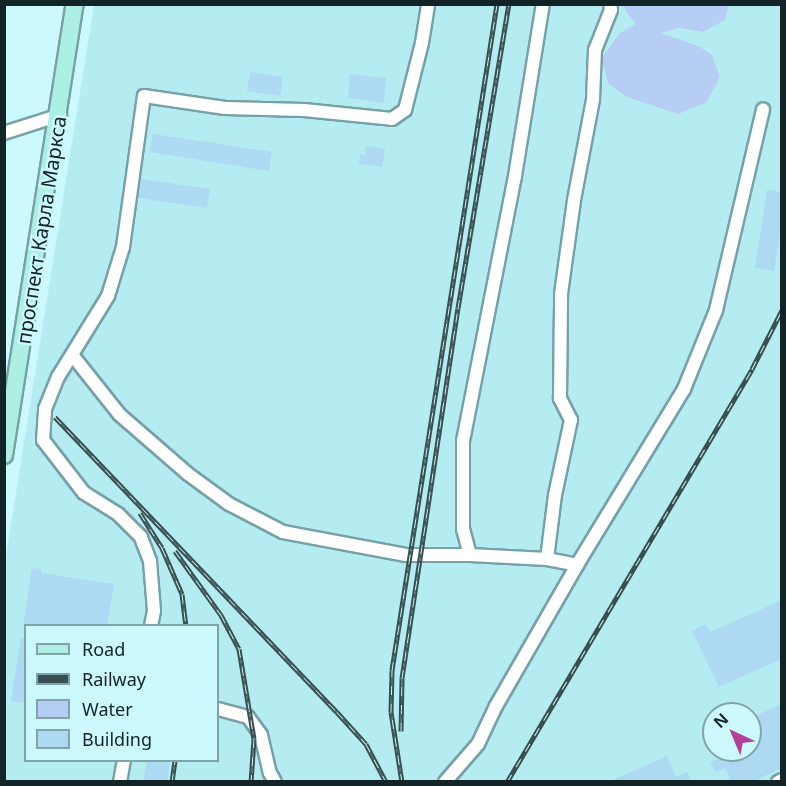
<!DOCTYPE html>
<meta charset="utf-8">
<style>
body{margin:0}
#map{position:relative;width:786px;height:786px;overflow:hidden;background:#cbf9fe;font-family:"Noto Sans",sans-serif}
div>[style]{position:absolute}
.built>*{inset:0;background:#b5ecf2}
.water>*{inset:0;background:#b6cef3}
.building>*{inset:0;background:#addaf2}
.roads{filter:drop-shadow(2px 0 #76a1a6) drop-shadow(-2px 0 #76a1a6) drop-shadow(0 2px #76a1a6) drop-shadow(0 -2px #76a1a6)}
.minor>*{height:12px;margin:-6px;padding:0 6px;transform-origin:6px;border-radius:6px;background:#fff}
.major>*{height:16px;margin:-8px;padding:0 8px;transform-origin:8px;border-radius:8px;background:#adefe2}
.rail>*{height:5px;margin-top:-2.5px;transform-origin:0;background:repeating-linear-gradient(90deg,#cbf9fe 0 9px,#395053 0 18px);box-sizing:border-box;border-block:2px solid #395053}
span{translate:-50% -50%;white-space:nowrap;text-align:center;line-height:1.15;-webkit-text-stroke:5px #cbf9fe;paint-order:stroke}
.street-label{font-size:20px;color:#132426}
.frame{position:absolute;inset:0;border:6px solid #132426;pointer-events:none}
.legend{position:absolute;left:24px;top:624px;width:195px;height:138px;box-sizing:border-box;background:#cbf9fe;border:2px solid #81a4a8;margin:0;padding:8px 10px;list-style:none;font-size:18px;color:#132426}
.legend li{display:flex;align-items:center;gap:12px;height:30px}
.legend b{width:30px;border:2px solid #81a4a8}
.north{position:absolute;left:702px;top:702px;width:60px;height:60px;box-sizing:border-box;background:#cbf9fe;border:2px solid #81a4a8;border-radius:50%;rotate:316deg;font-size:16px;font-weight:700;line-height:24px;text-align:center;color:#132426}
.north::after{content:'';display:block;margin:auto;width:21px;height:27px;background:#b23f98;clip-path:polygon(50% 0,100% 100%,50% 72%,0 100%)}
</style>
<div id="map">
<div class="built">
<i style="clip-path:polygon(evenodd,94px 5px,781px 5px,781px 781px,5px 781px,4px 568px,94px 5px,26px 626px,218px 626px,218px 760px,26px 760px,26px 626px,94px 5px,714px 714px,750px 714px,750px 750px,714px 750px,714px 714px)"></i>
</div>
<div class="water">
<i style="clip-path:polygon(624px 5px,729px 5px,725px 20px,703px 32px,679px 28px,661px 33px,700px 47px,712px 55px,720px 77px,707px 102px,678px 114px,627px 97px,608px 83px,602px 58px,620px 33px,636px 24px,626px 11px)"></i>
</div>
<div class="building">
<i style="clip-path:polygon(250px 72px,283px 77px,280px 96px,247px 91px)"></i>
<i style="clip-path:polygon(350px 74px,386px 78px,384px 103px,348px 98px)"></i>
<i style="clip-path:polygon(153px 134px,272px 152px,269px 171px,150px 152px)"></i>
<i style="clip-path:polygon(366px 146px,385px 149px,382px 167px,359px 164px,360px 154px,365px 155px)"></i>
<i style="clip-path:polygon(141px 179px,210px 189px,207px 208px,138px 198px)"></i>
<i style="clip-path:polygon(767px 190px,782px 192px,782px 222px,774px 271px,755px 268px)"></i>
<i style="clip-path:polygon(32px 568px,41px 569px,41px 573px,114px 584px,107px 626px,23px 626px)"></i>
<i style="clip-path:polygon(782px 600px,782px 659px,719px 687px,692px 631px,706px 624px,710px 632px)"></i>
<i style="clip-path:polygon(21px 638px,26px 638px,26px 703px,11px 701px)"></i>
<i style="clip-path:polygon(782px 704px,782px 768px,752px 782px,732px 782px,725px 768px,715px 772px,710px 762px,721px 758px,718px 750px,750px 750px,750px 718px)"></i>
<i style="clip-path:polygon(667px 756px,676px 777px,687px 772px,691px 782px,608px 782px)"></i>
<i style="clip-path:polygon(147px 760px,170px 760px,167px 782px,143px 782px)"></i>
</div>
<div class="roads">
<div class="minor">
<i style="left:4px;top:133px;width:59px;rotate:-17.8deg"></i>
<i style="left:73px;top:356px;width:75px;rotate:51.5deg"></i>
<i style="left:120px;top:415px;width:90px;rotate:40.9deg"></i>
<i style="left:188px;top:474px;width:51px;rotate:36.2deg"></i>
<i style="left:229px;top:504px;width:61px;rotate:27.4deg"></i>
<i style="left:283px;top:532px;width:125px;rotate:10.6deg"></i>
<i style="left:406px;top:555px;width:64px"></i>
<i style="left:470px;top:555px;width:77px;rotate:3deg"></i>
<i style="left:547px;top:559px;width:31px;rotate:11deg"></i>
<i style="left:470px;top:555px;width:27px;rotate:-105deg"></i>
<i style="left:463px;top:529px;width:88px;rotate:-90deg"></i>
<i style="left:463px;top:441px;width:270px;rotate:-78.9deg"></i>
<i style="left:515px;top:176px;width:174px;rotate:-80.8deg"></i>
<i style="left:547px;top:559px;width:64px;rotate:-82.9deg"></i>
<i style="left:555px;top:495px;width:77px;rotate:-78deg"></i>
<i style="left:571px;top:420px;width:25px;rotate:-117deg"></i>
<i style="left:560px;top:398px;width:104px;rotate:-89.4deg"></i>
<i style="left:561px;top:294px;width:95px;rotate:-82.1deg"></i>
<i style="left:574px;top:200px;width:103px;rotate:-79.3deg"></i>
<i style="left:593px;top:99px;width:49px;rotate:-87.7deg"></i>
<i style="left:595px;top:50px;width:43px;rotate:-68.2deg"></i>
<i style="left:611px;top:10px;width:6px;rotate:-99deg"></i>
<i style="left:151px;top:626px;width:15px;rotate:-79deg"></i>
<i style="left:154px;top:611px;width:50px;rotate:-94.6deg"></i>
<i style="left:150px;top:561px;width:26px;rotate:-111deg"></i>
<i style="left:141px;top:537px;width:33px;rotate:-135deg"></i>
<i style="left:118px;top:514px;width:40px;rotate:-148deg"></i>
<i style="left:84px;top:493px;width:67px;rotate:-127.7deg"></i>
<i style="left:43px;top:440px;width:31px;rotate:-86deg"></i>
<i style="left:45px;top:409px;width:35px;rotate:-68deg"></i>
<i style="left:58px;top:377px;width:95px;rotate:-58.3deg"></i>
<i style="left:108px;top:296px;width:51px;rotate:-73deg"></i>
<i style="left:123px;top:247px;width:152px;rotate:-82.1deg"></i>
<i style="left:144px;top:96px;width:82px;rotate:8.4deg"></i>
<i style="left:225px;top:108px;width:79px;rotate:1.5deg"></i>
<i style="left:304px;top:110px;width:88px;rotate:5.8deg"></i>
<i style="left:392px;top:119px;width:16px;rotate:-35deg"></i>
<i style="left:405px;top:110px;width:69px;rotate:-75.8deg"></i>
<i style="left:422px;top:43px;width:39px;rotate:-81deg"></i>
<i style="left:218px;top:709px;width:31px;rotate:15deg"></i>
<i style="left:248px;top:717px;width:22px;rotate:54deg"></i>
<i style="left:261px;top:735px;width:39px;rotate:77deg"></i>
<i style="left:270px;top:773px;width:10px;rotate:61deg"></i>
<i style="left:120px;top:782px;width:22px;rotate:-80deg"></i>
<i style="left:445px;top:782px;width:50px;rotate:-49deg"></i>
<i style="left:478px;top:744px;width:42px;rotate:-64.7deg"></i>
<i style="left:496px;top:706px;width:163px;rotate:-60.1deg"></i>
<i style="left:577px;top:565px;width:206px;rotate:-58.7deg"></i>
<i style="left:684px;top:389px;width:85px;rotate:-67.9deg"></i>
<i style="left:716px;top:310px;width:206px;rotate:-76.8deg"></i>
<i style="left:778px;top:782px;width:4px;rotate:-27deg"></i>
</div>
<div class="major">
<i style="left:4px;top:455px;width:457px;rotate:-81.1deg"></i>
</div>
</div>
<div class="rail">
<i style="left:55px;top:417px;width:408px;rotate:46.3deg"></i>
<i style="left:337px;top:712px;width:43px;rotate:47.8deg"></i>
<i style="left:366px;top:744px;width:43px;rotate:62.2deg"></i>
<i style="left:140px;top:513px;width:41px;rotate:57.8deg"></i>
<i style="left:162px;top:548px;width:50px;rotate:66.5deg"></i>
<i style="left:182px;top:594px;width:32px;rotate:83deg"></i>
<i style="left:175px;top:551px;width:79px;rotate:54.3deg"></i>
<i style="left:221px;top:615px;width:38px;rotate:62deg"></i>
<i style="left:239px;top:649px;width:91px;rotate:80.5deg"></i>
<i style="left:254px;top:739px;width:43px;rotate:94deg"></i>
<i style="left:401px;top:731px;width:53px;rotate:-88.9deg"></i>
<i style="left:402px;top:678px;width:374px;rotate:-81.4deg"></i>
<i style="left:458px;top:308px;width:308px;rotate:-80.5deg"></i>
<i style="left:172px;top:782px;width:22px;rotate:-82deg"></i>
<i style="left:402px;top:782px;width:71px;rotate:-98.9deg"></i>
<i style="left:391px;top:712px;width:42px;rotate:-88.6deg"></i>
<i style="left:392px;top:670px;width:674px;rotate:-81.04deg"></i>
<i style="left:507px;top:782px;width:480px;rotate:-59.3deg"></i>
<i style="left:752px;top:369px;width:66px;rotate:-63deg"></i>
</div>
<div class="street-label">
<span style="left:41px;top:230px;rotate:-81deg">проспект Карла Маркса</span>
</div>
<div class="frame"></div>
<ul class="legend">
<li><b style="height:8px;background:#adefe2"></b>Road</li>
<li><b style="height:8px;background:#395053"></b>Railway</li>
<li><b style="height:16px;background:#b6cef3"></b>Water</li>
<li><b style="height:16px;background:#addaf2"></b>Building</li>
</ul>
<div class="north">N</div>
</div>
